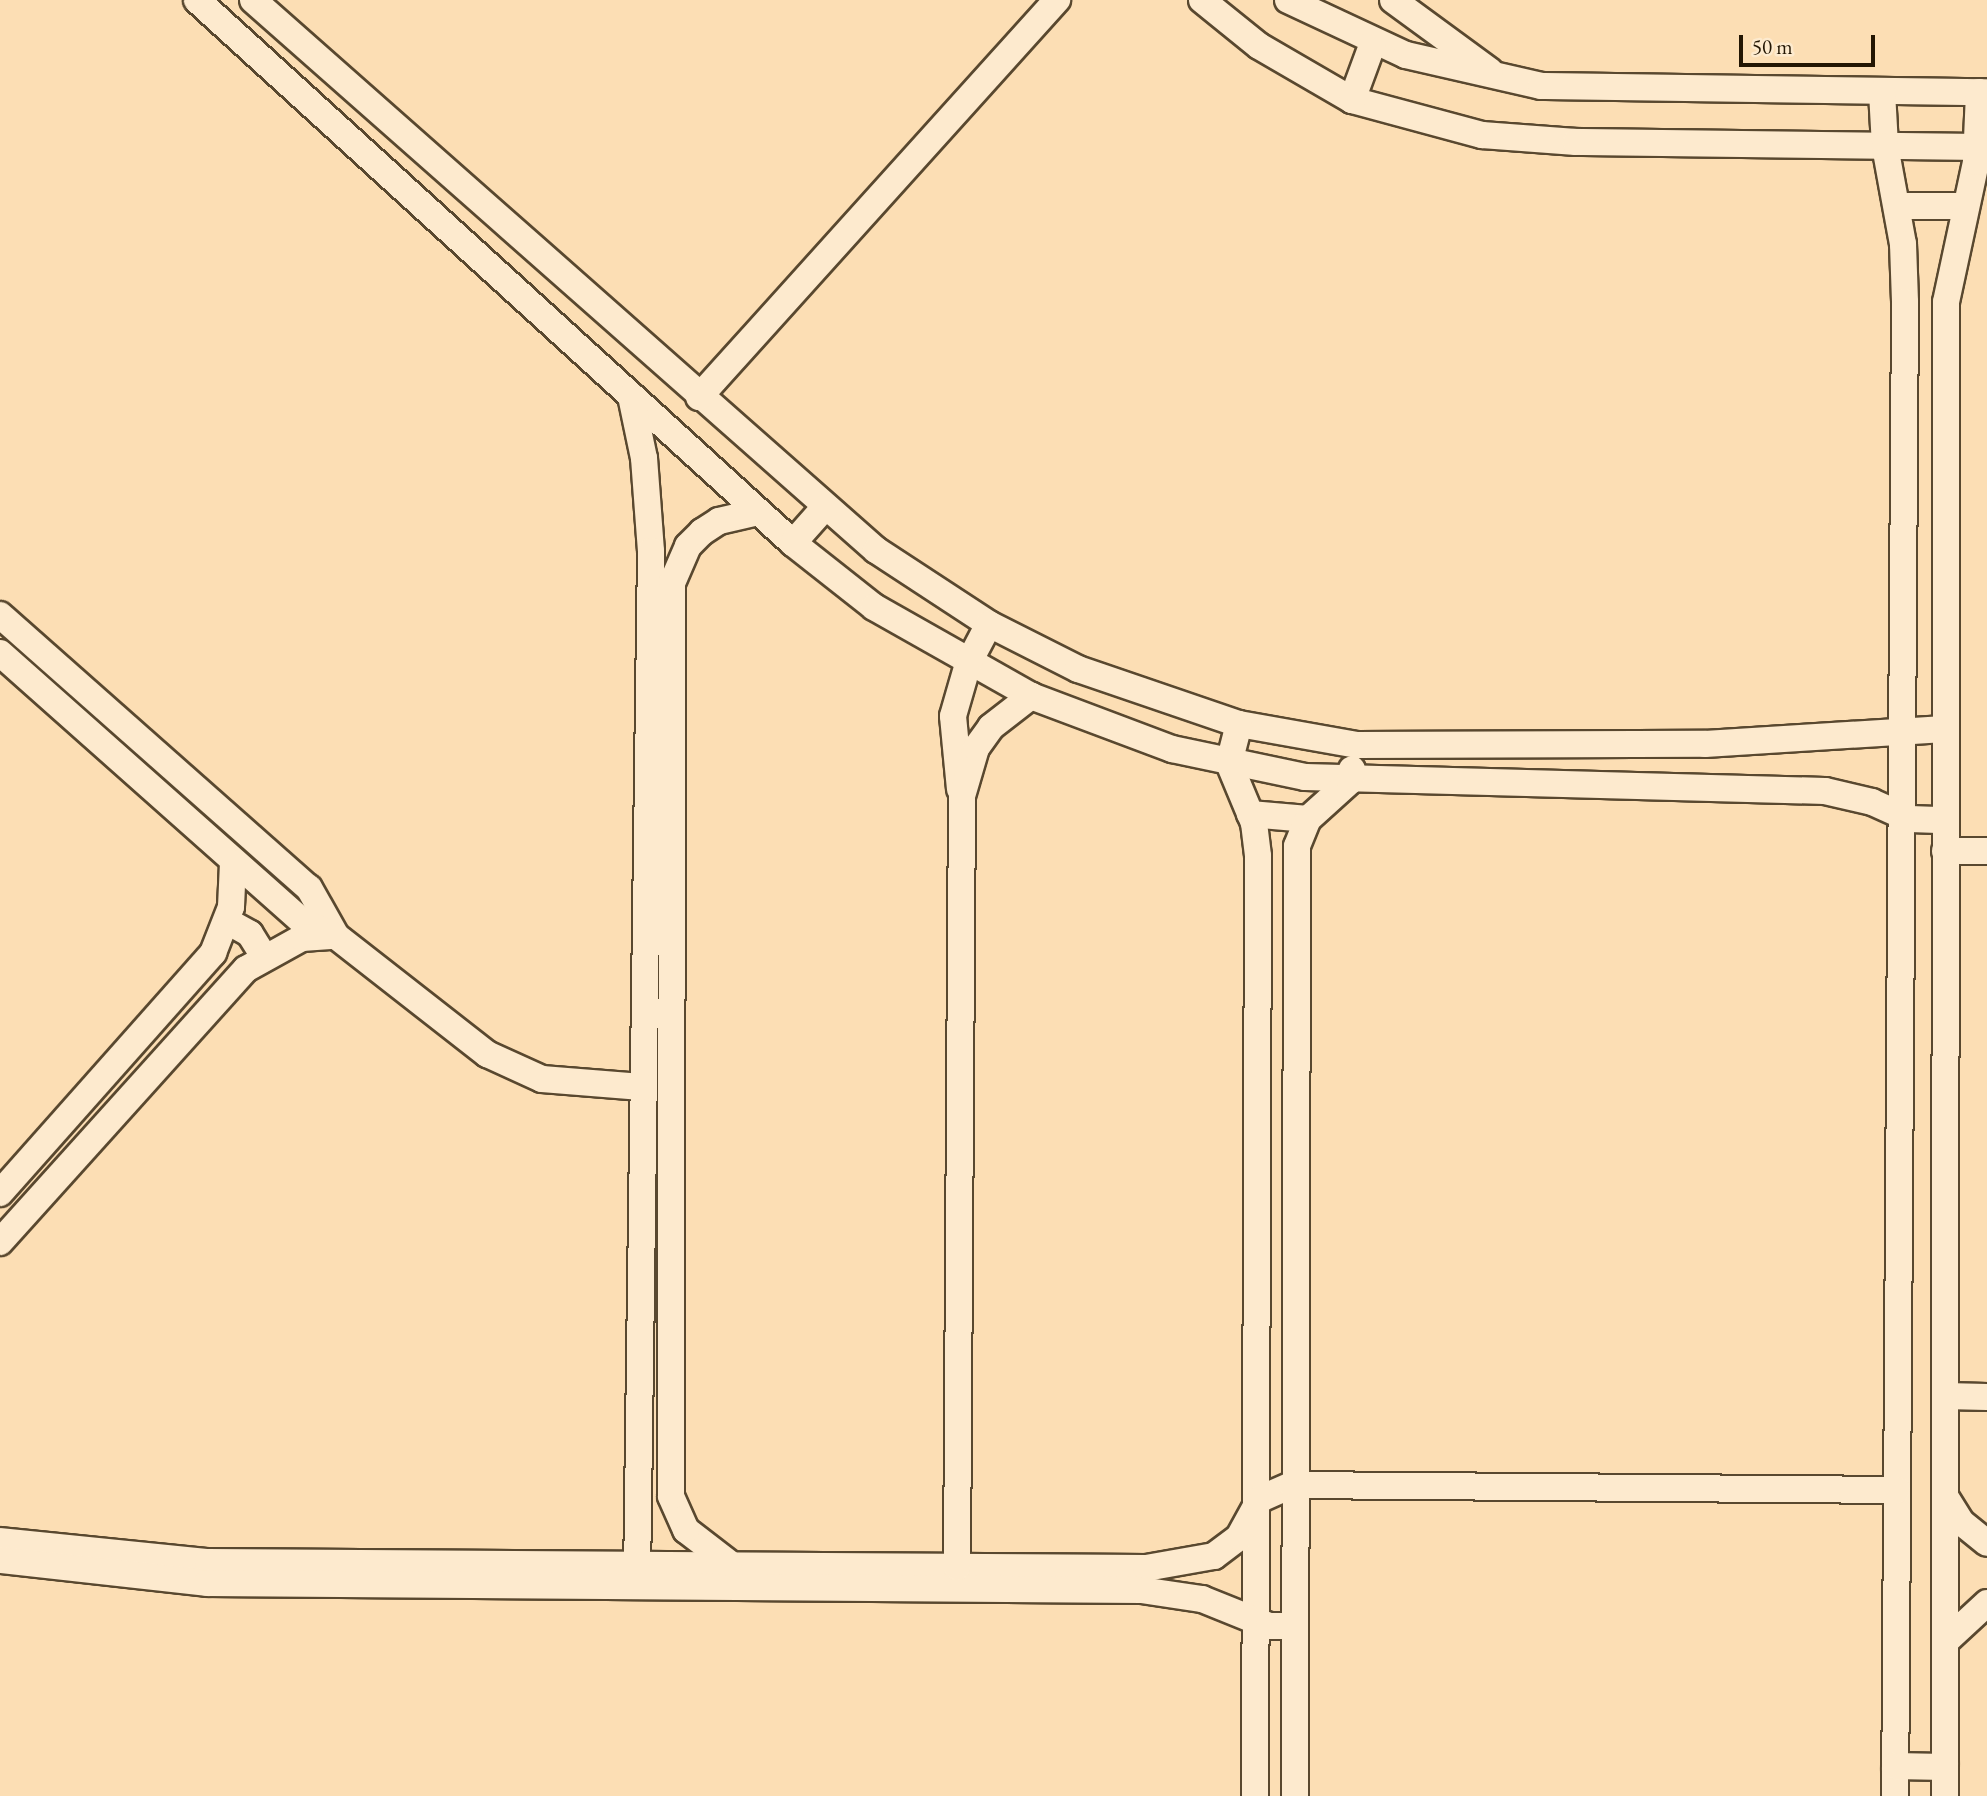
<!DOCTYPE html>
<style>
body{margin:0}
#map{position:relative;width:1987px;height:1796px;overflow:hidden;background:#fcdeb4;font-family:"EB Garamond",serif}
div>[style]{position:absolute}
.roads{filter:drop-shadow(2px 0 #59482f) drop-shadow(-2px 0 #59482f) drop-shadow(0 2px #59482f) drop-shadow(0 -2px #59482f)}
.minor>*{height:26px;margin:-13px;padding:0 13px;transform-origin:13px;border-radius:13px;background:#fdeace}
span{translate:-50% -50%;white-space:nowrap;text-align:center;line-height:1.15;-webkit-text-stroke:6px #fdeace;paint-order:stroke}
.scale{position:absolute;left:1739px;top:35px;width:136px;height:32px;box-sizing:border-box;border:4px solid #231603;border-top:0;padding-left:9px;font-size:21px;line-height:24px;white-space:nowrap;color:#231603;-webkit-text-stroke:5px #fdeace;paint-order:stroke}
</style>
<div id="map">
<div class="roads">
<div class="minor">
<i style="left:197px;top:0;width:806px;rotate:42.34deg"></i>
<i style="left:793px;top:543px;width:103px;rotate:38.3deg"></i>
<i style="left:874px;top:607px;width:180px;rotate:29.5deg"></i>
<i style="left:1031px;top:696px;width:151px;rotate:20.6deg"></i>
<i style="left:1172px;top:749px;width:136px;rotate:11.9deg"></i>
<i style="left:1305px;top:777px;width:520px;rotate:1.54deg"></i>
<i style="left:1825px;top:791px;width:48px;rotate:13.2deg"></i>
<i style="left:1872px;top:802px;width:42px;rotate:24.1deg"></i>
<i style="left:1910px;top:819px;width:35px;rotate:2deg"></i>
<i style="left:253px;top:0;width:831px;rotate:41.44deg"></i>
<i style="left:876px;top:550px;width:135px;rotate:33.2deg"></i>
<i style="left:989px;top:624px;width:100px;rotate:26.8deg"></i>
<i style="left:1078px;top:669px;width:170px;rotate:18.9deg"></i>
<i style="left:1239px;top:724px;width:120px;rotate:10.1deg"></i>
<i style="left:1357px;top:745px;width:348px;rotate:-0.2deg"></i>
<i style="left:1705px;top:744px;width:240px;rotate:-3.6deg"></i>
<i style="left:1202px;top:0;width:73px;rotate:38.9deg"></i>
<i style="left:1259px;top:46px;width:108px;rotate:30.1deg"></i>
<i style="left:1352px;top:100px;width:135px;rotate:15.1deg"></i>
<i style="left:1482px;top:135px;width:94px;rotate:4.3deg"></i>
<i style="left:1576px;top:142px;width:411px;rotate:0.7deg"></i>
<i style="left:1288px;top:0;width:130px;rotate:25deg"></i>
<i style="left:1406px;top:55px;width:139px;rotate:12.9deg"></i>
<i style="left:1541px;top:86px;width:446px;rotate:0.8deg"></i>
<i style="left:1393px;top:0;width:120px;rotate:36.2deg"></i>
<i style="left:1882px;top:92px;width:54px;rotate:86.8deg"></i>
<i style="left:1885px;top:146px;width:100px;rotate:79.6deg"></i>
<i style="left:1903px;top:244px;width:58px;rotate:88deg"></i>
<i style="left:1905px;top:302px;width:1494px;rotate:90.38deg"></i>
<i style="left:1352px;top:100px;width:61px;rotate:-69.8deg"></i>
<i style="left:1898px;top:206px;width:68px"></i>
<i style="left:631px;top:396px;width:63px;rotate:78.2deg"></i>
<i style="left:644px;top:458px;width:93px;rotate:85.7deg"></i>
<i style="left:651px;top:551px;width:1028px;rotate:90.78deg"></i>
<i style="left:699px;top:397px;width:535px;rotate:-47.96deg"></i>
<i style="left:793px;top:543px;width:47px;rotate:-48.5deg"></i>
<i style="left:0;top:615px;width:412px;rotate:41.5deg"></i>
<i style="left:309px;top:888px;width:55px;rotate:60.6deg"></i>
<i style="left:0;top:653px;width:404px;rotate:41.6deg"></i>
<i style="left:302px;top:921px;width:37px;rotate:24deg"></i>
<i style="left:336px;top:936px;width:192px;rotate:38deg"></i>
<i style="left:487px;top:1054px;width:60px;rotate:24.4deg"></i>
<i style="left:542px;top:1079px;width:100px;rotate:4.6deg"></i>
<i style="left:1239px;top:724px;width:40px;rotate:104.4deg"></i>
<i style="left:1229px;top:763px;width:65px;rotate:67.4deg"></i>
<i style="left:1254px;top:823px;width:33px;rotate:83deg"></i>
<i style="left:1258px;top:856px;width:940px;rotate:90.18deg"></i>
<i style="left:960px;top:789px;width:73px;rotate:-95.5deg"></i>
<i style="left:953px;top:716px;width:54px;rotate:-73.9deg"></i>
<i style="left:968px;top:664px;width:45px;rotate:-62.3deg"></i>
<i style="left:1250px;top:814px;width:58px;rotate:4.9deg"></i>
<i style="left:1945px;top:851px;width:42px"></i>
<i style="left:227px;top:921px;width:26px;rotate:29deg"></i>
<i style="left:250px;top:934px;width:26px;rotate:58deg"></i>
<i style="left:0;top:1193px;width:321px;rotate:-48.4deg"></i>
<i style="left:213px;top:953px;width:49px;rotate:-68.6deg"></i>
<i style="left:231px;top:907px;width:44px;rotate:-87.4deg"></i>
<i style="left:0;top:1242px;width:367px;rotate:-48deg"></i>
<i style="left:246px;top:969px;width:64px;rotate:-29deg"></i>
<i style="left:302px;top:938px;width:32px;rotate:-4deg"></i>
<i style="left:1945px;top:1396px;width:42px;rotate:1.4deg"></i>
<i style="left:1946px;top:1498px;width:28px;rotate:58deg"></i>
<i style="left:1961px;top:1522px;width:33px;rotate:39deg"></i>
<i style="left:0;top:1541px;width:209px;rotate:5.8deg"></i>
<i style="left:208px;top:1562px;width:938px;rotate:0.37deg"></i>
<i style="left:1146px;top:1568px;width:69px;rotate:-10deg"></i>
<i style="left:1214px;top:1556px;width:31px;rotate:-37deg"></i>
<i style="left:1239px;top:1537px;width:43px;rotate:-61.1deg"></i>
<i style="left:1260px;top:1499px;width:35px;rotate:-24deg"></i>
<i style="left:1292px;top:1485px;width:605px;rotate:0.47deg"></i>
<i style="left:0;top:1560px;width:208px;rotate:6.3deg"></i>
<i style="left:207px;top:1583px;width:934px;rotate:0.43deg"></i>
<i style="left:1141px;top:1590px;width:62px;rotate:8.4deg"></i>
<i style="left:1202px;top:1599px;width:72px;rotate:21.9deg"></i>
<i style="left:1269px;top:1626px;width:26px"></i>
<i style="left:729px;top:1563px;width:54px;rotate:-142.5deg"></i>
<i style="left:686px;top:1530px;width:37px;rotate:-114deg"></i>
<i style="left:671px;top:1496px;width:913px;rotate:-89.94deg"></i>
<i style="left:672px;top:583px;width:40px;rotate:-66.6deg"></i>
<i style="left:688px;top:546px;width:20px;rotate:-45deg"></i>
<i style="left:702px;top:532px;width:20px;rotate:-33deg"></i>
<i style="left:719px;top:521px;width:40px;rotate:-13deg"></i>
<i style="left:957px;top:1567px;width:771px;rotate:-89.63deg"></i>
<i style="left:962px;top:796px;width:50px;rotate:-73.7deg"></i>
<i style="left:976px;top:748px;width:26px;rotate:-54deg"></i>
<i style="left:991px;top:727px;width:51px;rotate:-37.8deg"></i>
<i style="left:1946px;top:1641px;width:56px;rotate:-42.8deg"></i>
<i style="left:1895px;top:1766px;width:50px;rotate:1.1deg"></i>
<i style="left:1295px;top:1796px;width:950px;rotate:-89.88deg"></i>
<i style="left:1297px;top:846px;width:29px;rotate:-68deg"></i>
<i style="left:1308px;top:819px;width:57px;rotate:-42.1deg"></i>
<i style="left:1350px;top:781px;width:12px;rotate:-81deg"></i>
<i style="left:1945px;top:1796px;width:1494px;rotate:-89.96deg"></i>
<i style="left:1946px;top:302px;width:143px;rotate:-77.9deg"></i>
<i style="left:1976px;top:162px;width:70px;rotate:-87.5deg"></i>
</div>
</div>
<div class="scale">50 m</div>
</div>
